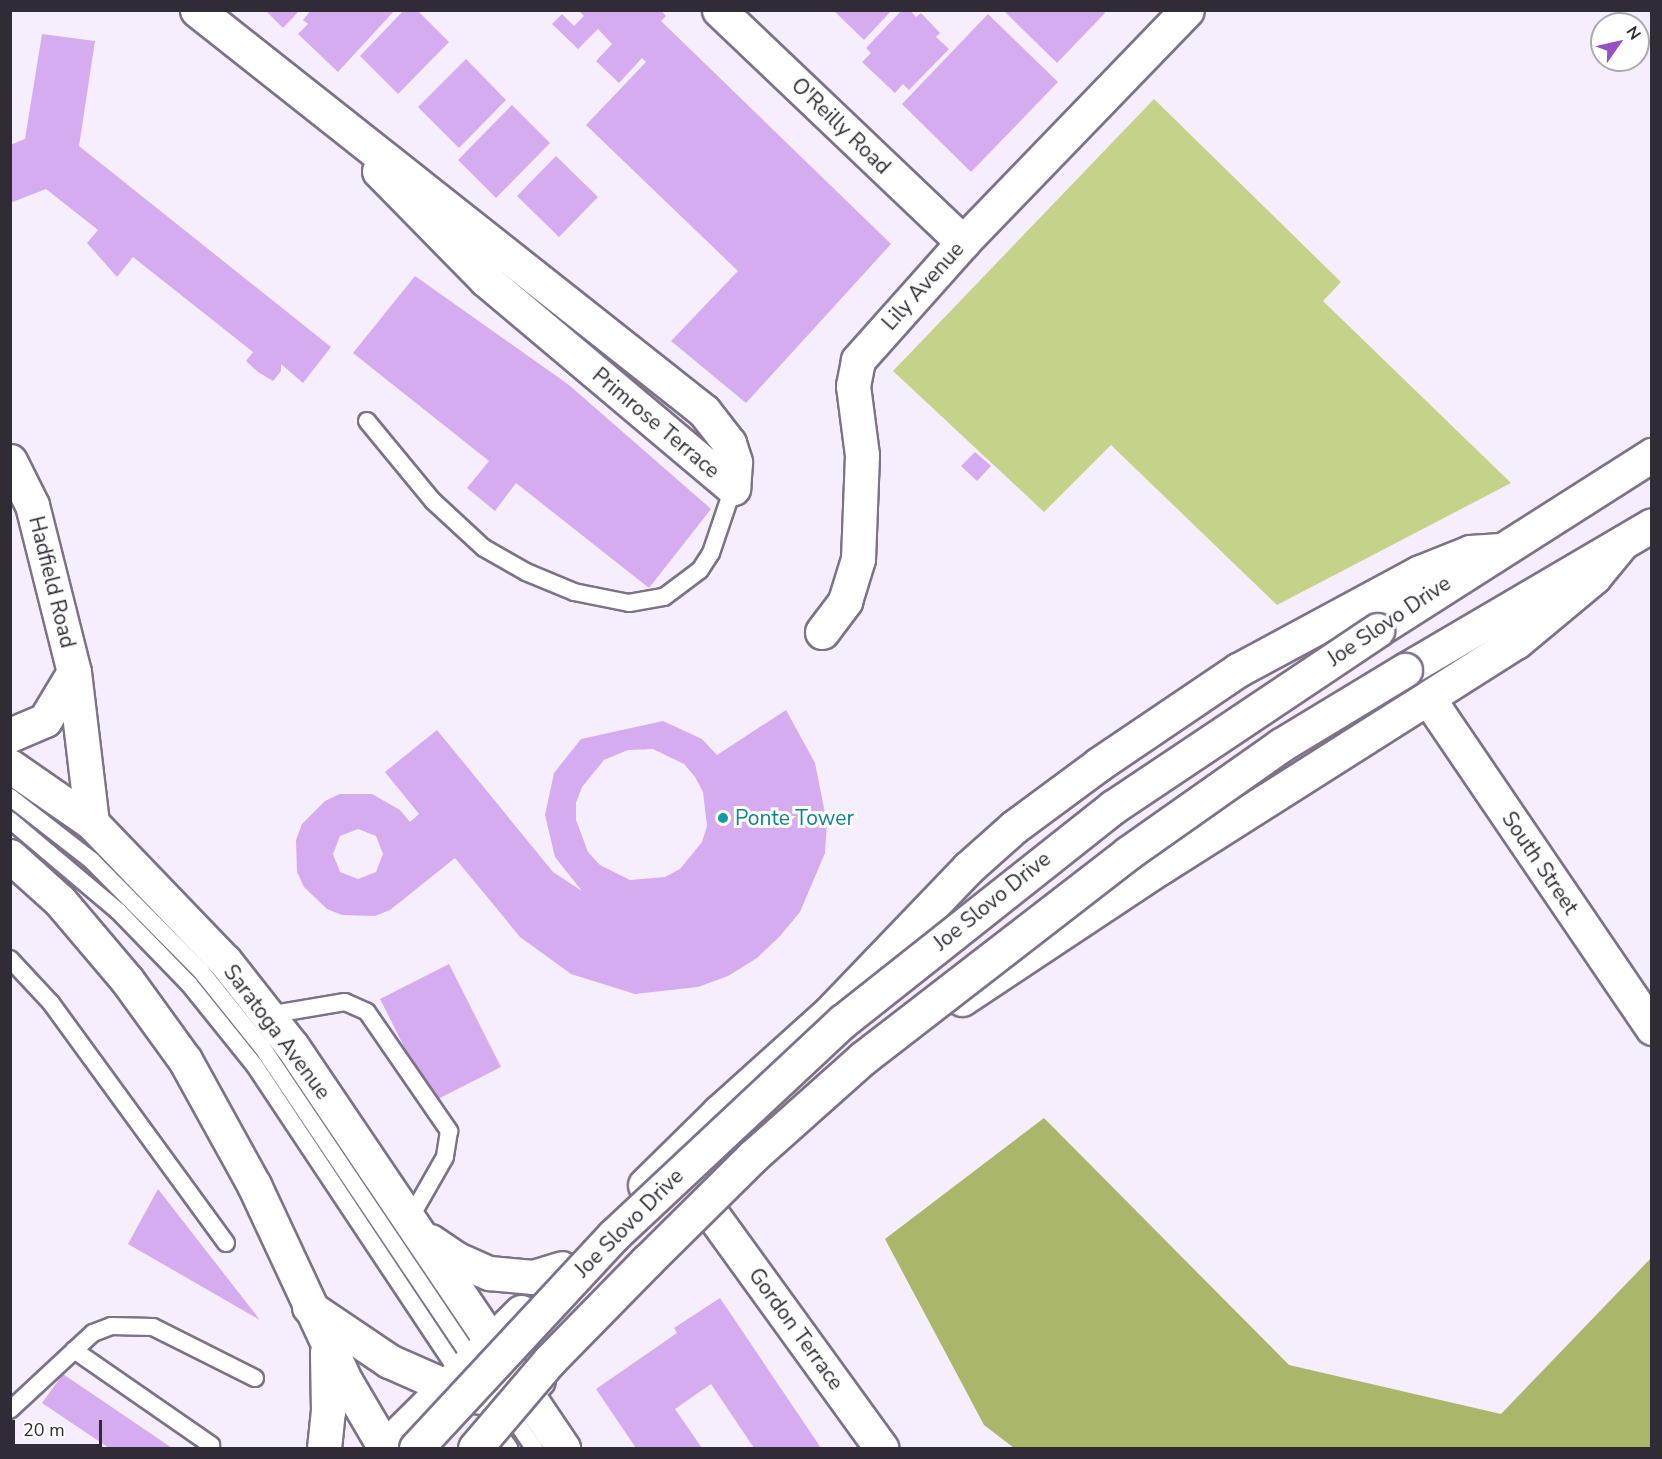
<!DOCTYPE html>
<style>
body{margin:0}
#map{position:relative;width:1662px;height:1459px;overflow:hidden;background:#f6eefd;font-family:"Nunito Sans",sans-serif}
div>[style]{position:absolute}
.green>*{inset:0;background:#c5d38a}
.forest>*{inset:0;background:#aab76a}
.building>*{inset:0;background:#d5acef}
.roads{filter:drop-shadow(2px 0 #7d7287) drop-shadow(-2px 0 #7d7287) drop-shadow(0 2px #7d7287) drop-shadow(0 -2px #7d7287)}
.service>*{height:16px;margin:-8px;padding:0 8px;transform-origin:8px;border-radius:8px;background:#fff}
.minor>*{height:33px;margin:-16.5px;padding:0 16.5px;transform-origin:16.5px;border-radius:16.5px;background:#fff}
.secondary>*{height:33px;margin:-16.5px;padding:0 16.5px;transform-origin:16.5px;border-radius:16.5px;background:#fff}
.bridges{filter:drop-shadow(2px 0 #7d7287) drop-shadow(-2px 0 #7d7287) drop-shadow(0 2px #7d7287) drop-shadow(0 -2px #7d7287)}
.secondary-bridge>*{height:33px;margin:-16.5px;padding:0 16.5px;transform-origin:16.5px;border-radius:16.5px;background:#fff}
.dots>*{width:16px;height:16px;translate:-50% -50%;box-sizing:border-box;border:3px solid #fff;border-radius:50%}
span{translate:-50% -50%;white-space:nowrap;text-align:center;line-height:1.15;-webkit-text-stroke:6px #fff;paint-order:stroke}
.street-label{font-size:21px;color:#302b34}
.culture-label{font-size:21px;color:#0d838f}
.left{translate:0 -50%;text-align:left}
.frame{position:absolute;inset:0;border:12px solid #302b34;pointer-events:none}
.north{position:absolute;left:1590px;top:12px;width:60px;height:60px;box-sizing:border-box;background:#fff;border:2px solid #acaaae;border-radius:50%;rotate:56deg;font-size:16px;font-weight:700;line-height:24px;text-align:center;color:#302b34}
.north::after{content:'';display:block;margin:auto;width:21px;height:27px;background:#974fc3;clip-path:polygon(50% 0,100% 100%,50% 72%,0 100%)}
.scale{position:absolute;left:12px;top:1420px;width:90px;height:27px;box-sizing:border-box;border:3px solid #302b34;border-top:0;padding-left:8px;font-size:18px;line-height:21px;white-space:nowrap;color:#302b34;-webkit-text-stroke:4px #fff;paint-order:stroke}
</style>
<div id="map">
<div class="green">
<i style="clip-path:polygon(1154px 99px,1341px 282px,1323px 301px,1511px 483px,1277px 605px,1111px 445px,1044px 512px,893px 371px)"></i>
</div>
<div class="forest">
<i style="clip-path:polygon(1044px 1118px,1289px 1365px,1501px 1414px,1651px 1258px,1651px 1448px,1014px 1448px,984px 1425px,885px 1239px)"></i>
</div>
<div class="building">
<i style="clip-path:polygon(265px 10px,300px 10px,283px 28px)"></i>
<i style="clip-path:polygon(311px 10px,395px 10px,338px 72px,298px 34px,308px 24px,303px 20px)"></i>
<i style="clip-path:polygon(404px 10px,417px 10px,449px 42px,398px 94px,360px 56px)"></i>
<i style="clip-path:polygon(578px 10px,661px 10px,666px 16px,661px 21px,891px 244px,746px 403px,671px 341px,738px 271px,586px 125px,646px 62px,642px 58px,619px 83px,596px 61px,612px 44px,598px 29px,578px 49px,552px 24px,562px 14px,574px 26px,584px 16px)"></i>
<i style="clip-path:polygon(833px 10px,892px 10px,864px 40px)"></i>
<i style="clip-path:polygon(902px 10px,910px 10px,916px 17px,921px 13px,940px 33px,936px 37px,949px 49px,909px 90px,903px 84px,895px 93px,862px 62px,871px 53px,866px 48px)"></i>
<i style="clip-path:polygon(1003px 10px,1103px 10px,1105px 13px,1057px 63px)"></i>
<i style="clip-path:polygon(988px 14px,1058px 82px,971px 172px,902px 104px)"></i>
<i style="clip-path:polygon(42px 34px,95px 41px,79px 146px,331px 347px,303px 383px,281px 364px,281px 371px,273px 381px,258px 372px,246px 361px,253px 352px,133px 257px,117px 277px,87px 243px,98px 230px,46px 189px,10px 203px,10px 145px,25px 139px)"></i>
<i style="clip-path:polygon(466px 59px,506px 100px,459px 148px,418px 107px)"></i>
<i style="clip-path:polygon(512px 105px,550px 143px,496px 198px,458px 160px)"></i>
<i style="clip-path:polygon(556px 156px,598px 197px,559px 237px,517px 196px)"></i>
<i style="clip-path:polygon(415px 276px,569px 385px,711px 509px,649px 588px,516px 483px,495px 511px,467px 488px,489px 461px,353px 353px)"></i>
<i style="clip-path:polygon(975px 452px,991px 466px,977px 481px,961px 466px)"></i>
<i style="clip-path:polygon(evenodd,786px 710px,815px 763px,827px 823px,825px 853px,800px 912px,780px 936px,757px 958px,728px 976px,698px 987px,635px 994px,571px 974px,520px 937px,455px 858px,390px 910px,375px 916px,342px 915px,327px 909px,304px 887px,297px 872px,296px 840px,302px 824px,325px 801px,340px 794px,372px 794px,400px 810px,410px 822px,419px 814px,385px 772px,437px 730px,553px 872px,582px 891px,555px 857px,545px 815px,554px 773px,581px 739px,663px 721px,702px 739px,717px 755px,786px 710px,653px 749px,684px 764px,695px 777px,703px 792px,707px 826px,702px 842px,680px 869px,665px 877px,630px 880px,600px 865px,588px 852px,576px 820px,576px 803px,582px 787px,604px 760px,628px 750px,653px 749px,786px 710px,358px 829px,376px 836px,383px 854px,376px 872px,358px 879px,340px 872px,333px 854px,340px 836px,358px 829px)"></i>
<i style="clip-path:polygon(449px 964px,501px 1067px,432px 1102px,380px 999px)"></i>
<i style="clip-path:polygon(158px 1189px,260px 1320px,128px 1244px)"></i>
<i style="clip-path:polygon(720px 1298px,821px 1448px,754px 1448px,711px 1384px,675px 1409px,702px 1448px,636px 1448px,596px 1389px,677px 1333px,674px 1328px)"></i>
<i style="clip-path:polygon(63px 1374px,172px 1448px,109px 1448px,42px 1403px)"></i>
</div>
<div class="roads">
<div class="service">
<i style="left:367px;top:421px;width:104px;rotate:50.5deg"></i>
<i style="left:433px;top:501px;width:69px;rotate:42.7deg"></i>
<i style="left:484px;top:548px;width:48px;rotate:29.7deg"></i>
<i style="left:526px;top:572px;width:52px;rotate:22.6deg"></i>
<i style="left:574px;top:592px;width:56px;rotate:11.3deg"></i>
<i style="left:629px;top:603px;width:36px;rotate:-10deg"></i>
<i style="left:664px;top:597px;width:45px;rotate:-36.9deg"></i>
<i style="left:700px;top:570px;width:20px;rotate:-57deg"></i>
<i style="left:711px;top:553px;width:69px;rotate:-71.3deg"></i>
<i style="left:10px;top:797px;width:103px;rotate:37.9deg"></i>
<i style="left:91px;top:860px;width:155px;rotate:45.3deg"></i>
<i style="left:200px;top:970px;width:99px;rotate:51.2deg"></i>
<i style="left:262px;top:1047px;width:382px;rotate:56.1deg"></i>
<i style="left:10px;top:820px;width:141px;rotate:40.1deg"></i>
<i style="left:118px;top:911px;width:102px;rotate:45.8deg"></i>
<i style="left:189px;top:984px;width:105px;rotate:51.2deg"></i>
<i style="left:255px;top:1066px;width:374px;rotate:56.4deg"></i>
<i style="left:10px;top:959px;width:60px;rotate:47deg"></i>
<i style="left:51px;top:1003px;width:297px;rotate:53.9deg"></i>
<i style="left:268px;top:1015px;width:78px;rotate:-9.6deg"></i>
<i style="left:345px;top:1002px;width:24px;rotate:24deg"></i>
<i style="left:367px;top:1012px;width:145px;rotate:55.4deg"></i>
<i style="left:449px;top:1131px;width:26px;rotate:99deg"></i>
<i style="left:445px;top:1157px;width:73px;rotate:119.7deg"></i>
<i style="left:74px;top:1350px;width:167px;rotate:34.7deg"></i>
<i style="left:506px;top:1407px;width:50px;rotate:55.7deg"></i>
<i style="left:10px;top:1410px;width:113px;rotate:-42.9deg"></i>
<i style="left:93px;top:1333px;width:19px;rotate:-21deg"></i>
<i style="left:111px;top:1326px;width:42px;rotate:1.4deg"></i>
<i style="left:153px;top:1327px;width:114px;rotate:26.6deg"></i>
<i style="left:491px;top:1422px;width:32px;rotate:55deg"></i>
</div>
<div class="minor">
<i style="left:197px;top:10px;width:646px;rotate:38.34deg"></i>
<i style="left:704px;top:411px;width:41px;rotate:52deg"></i>
<i style="left:729px;top:443px;width:20px;rotate:72deg"></i>
<i style="left:735px;top:462px;width:26px;rotate:94deg"></i>
<i style="left:719px;top:10px;width:337px;rotate:43.6deg"></i>
<i style="left:379px;top:171px;width:153px;rotate:45.5deg"></i>
<i style="left:486px;top:280px;width:323px;rotate:40.1deg"></i>
<i style="left:10px;top:461px;width:49px;rotate:63.4deg"></i>
<i style="left:32px;top:505px;width:172px;rotate:75.9deg"></i>
<i style="left:74px;top:672px;width:152px;rotate:83.2deg"></i>
<i style="left:822px;top:632px;width:39px;rotate:-53deg"></i>
<i style="left:845px;top:601px;width:44px;rotate:-72.8deg"></i>
<i style="left:858px;top:559px;width:104px;rotate:-87.8deg"></i>
<i style="left:862px;top:455px;width:70px;rotate:-97.4deg"></i>
<i style="left:853px;top:386px;width:26px;rotate:-79deg"></i>
<i style="left:858px;top:360px;width:158px;rotate:-48.3deg"></i>
<i style="left:963px;top:242px;width:322px;rotate:-46deg"></i>
<i style="left:1428px;top:698px;width:399px;rotate:55.8deg"></i>
<i style="left:10px;top:735px;width:38px;rotate:-23deg"></i>
<i style="left:45px;top:720px;width:56px;rotate:-58.9deg"></i>
<i style="left:709px;top:1210px;width:294px;rotate:54.1deg"></i>
</div>
<div class="secondary">
<i style="left:1377px;top:630px;width:326px;rotate:-32.5deg"></i>
<i style="left:1405px;top:670px;width:286px;rotate:-30.4deg"></i>
<i style="left:10px;top:766px;width:100px;rotate:34.8deg"></i>
<i style="left:92px;top:823px;width:192px;rotate:46.1deg"></i>
<i style="left:225px;top:961px;width:108px;rotate:51.8deg"></i>
<i style="left:292px;top:1046px;width:485px;rotate:56deg"></i>
<i style="left:10px;top:856px;width:67px;rotate:42deg"></i>
<i style="left:60px;top:901px;width:104px;rotate:49.7deg"></i>
<i style="left:127px;top:980px;width:99px;rotate:54.1deg"></i>
<i style="left:185px;top:1060px;width:143px;rotate:61.1deg"></i>
<i style="left:254px;top:1185px;width:215px;rotate:65deg"></i>
<i style="left:345px;top:1380px;width:79px;rotate:59.5deg"></i>
<i style="left:962px;top:999px;width:239px;rotate:-33.6deg"></i>
<i style="left:1161px;top:867px;width:420px;rotate:-32.4deg"></i>
<i style="left:1516px;top:642px;width:102px;rotate:-39.8deg"></i>
<i style="left:1594px;top:577px;width:44px;rotate:-50.5deg"></i>
<i style="left:645px;top:1185px;width:104px;rotate:-44.6deg"></i>
<i style="left:719px;top:1112px;width:151px;rotate:-42deg"></i>
<i style="left:831px;top:1011px;width:198px;rotate:-46.2deg"></i>
<i style="left:968px;top:868px;width:62px;rotate:-41.7deg"></i>
<i style="left:1014px;top:827px;width:106px;rotate:-36.5deg"></i>
<i style="left:1099px;top:764px;width:168px;rotate:-34.1deg"></i>
<i style="left:1238px;top:670px;width:207px;rotate:-28.3deg"></i>
<i style="left:1420px;top:572px;width:54px;rotate:-21.8deg"></i>
<i style="left:1470px;top:552px;width:27px;rotate:-4deg"></i>
<i style="left:430px;top:1241px;width:32px;rotate:34deg"></i>
<i style="left:457px;top:1259px;width:35px;rotate:24deg"></i>
<i style="left:489px;top:1273px;width:44px;rotate:5.2deg"></i>
<i style="left:533px;top:1277px;width:30px;rotate:-17deg"></i>
<i style="left:309px;top:1307px;width:97px;rotate:34deg"></i>
<i style="left:389px;top:1361px;width:84px;rotate:23.8deg"></i>
<i style="left:466px;top:1395px;width:23px;rotate:7deg"></i>
<i style="left:489px;top:1398px;width:35px;rotate:-8deg"></i>
<i style="left:524px;top:1393px;width:19px;rotate:-43deg"></i>
<i style="left:324px;top:1448px;width:36px;rotate:-84deg"></i>
<i style="left:328px;top:1412px;width:60px;rotate:-91deg"></i>
<i style="left:384px;top:1448px;width:193px;rotate:-44.8deg"></i>
</div>
</div>
<div class="bridges">
<div class="secondary-bridge">
<i style="left:416px;top:1448px;width:291px;rotate:-47.1deg"></i>
<i style="left:614px;top:1235px;width:313px;rotate:-43.1deg"></i>
<i style="left:843px;top:1021px;width:345px;rotate:-38.4deg"></i>
<i style="left:1113px;top:807px;width:318px;rotate:-33.8deg"></i>
<i style="left:475px;top:1448px;width:116px;rotate:-49.6deg"></i>
<i style="left:550px;top:1360px;width:139px;rotate:-45.6deg"></i>
<i style="left:647px;top:1261px;width:149px;rotate:-44.7deg"></i>
<i style="left:753px;top:1156px;width:147px;rotate:-41.7deg"></i>
<i style="left:863px;top:1058px;width:335px;rotate:-37.7deg"></i>
<i style="left:1128px;top:853px;width:187px;rotate:-35.2deg"></i>
<i style="left:1281px;top:745px;width:145px;rotate:-31.2deg"></i>
</div>
</div>
<div class="dots">
<i style="left:723px;top:818px;background:#0f9aa8"></i>
</div>
<div class="street-label">
<span style="left:841px;top:126px;rotate:44deg">O'Reilly Road</span>
<span style="left:923px;top:286px;rotate:-48deg">Lily Avenue</span>
<span style="left:656px;top:423px;rotate:40deg">Primrose Terrace</span>
<span style="left:52px;top:582px;rotate:76deg">Hadfield Road</span>
<span style="left:1389px;top:621px;rotate:-34deg">Joe Slovo Drive</span>
<span style="left:1540px;top:863px;rotate:56deg">South Street</span>
<span style="left:992px;top:901px;rotate:-39deg">Joe Slovo Drive</span>
<span style="left:277px;top:1032px;rotate:53deg">Saratoga Avenue</span>
<span style="left:629px;top:1223px;rotate:-45deg">Joe Slovo Drive</span>
<span style="left:796px;top:1329px;rotate:54deg">Gordon Terrace</span>
</div>
<div class="culture-label">
<span class="left" style="left:735px;top:818px">Ponte Tower</span>
</div>
<div class="frame"></div>
<div class="north">N</div>
<div class="scale">20 m</div>
</div>
